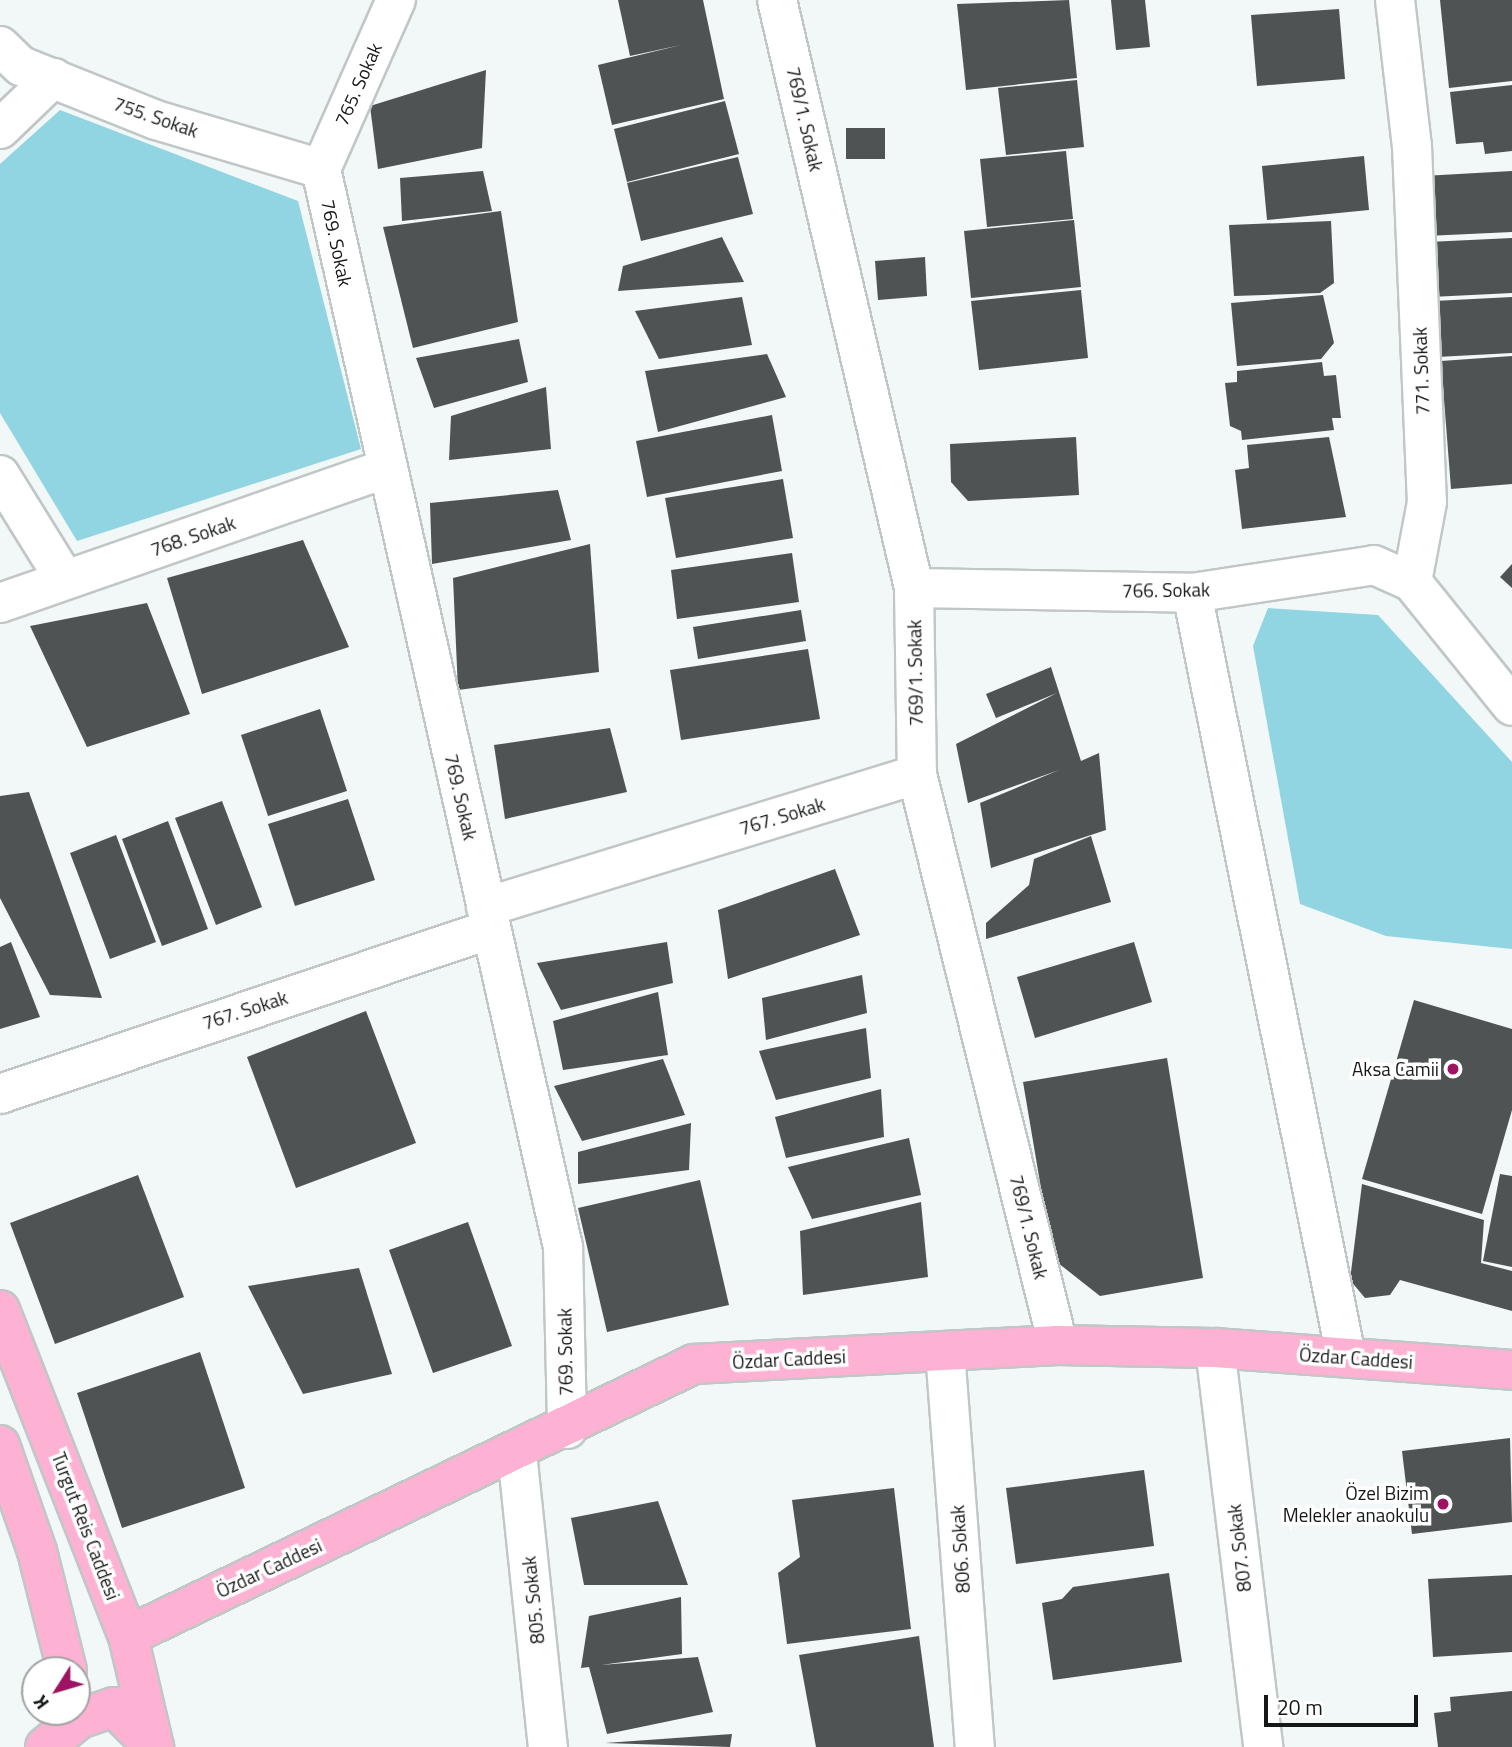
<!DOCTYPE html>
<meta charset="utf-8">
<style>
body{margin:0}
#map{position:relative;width:1512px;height:1747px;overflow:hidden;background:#f2f7f7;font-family:"Titillium Web",sans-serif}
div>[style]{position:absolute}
.green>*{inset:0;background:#91d5e2}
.building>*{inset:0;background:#505354}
.roads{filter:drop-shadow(2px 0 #c1c6c6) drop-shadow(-2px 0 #c1c6c6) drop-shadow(0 2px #c1c6c6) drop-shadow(0 -2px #c1c6c6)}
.minor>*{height:38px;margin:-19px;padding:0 19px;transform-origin:19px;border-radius:19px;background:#fff}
.major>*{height:38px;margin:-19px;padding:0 19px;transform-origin:19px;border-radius:19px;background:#fdb1d3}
.dots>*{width:19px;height:19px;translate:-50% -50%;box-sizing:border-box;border:4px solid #fff;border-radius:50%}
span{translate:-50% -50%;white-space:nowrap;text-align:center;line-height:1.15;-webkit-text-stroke:7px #fff;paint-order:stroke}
.street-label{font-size:19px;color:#161818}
.poi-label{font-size:19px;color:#161818}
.right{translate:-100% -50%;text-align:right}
.north{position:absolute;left:21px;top:1656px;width:70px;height:70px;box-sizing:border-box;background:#fff;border:2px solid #a2a3a3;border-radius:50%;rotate:233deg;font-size:19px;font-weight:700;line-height:28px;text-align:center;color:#161818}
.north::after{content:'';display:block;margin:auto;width:24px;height:32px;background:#9e1462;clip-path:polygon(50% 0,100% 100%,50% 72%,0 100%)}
.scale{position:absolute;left:1264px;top:1695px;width:154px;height:32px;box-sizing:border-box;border:4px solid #161818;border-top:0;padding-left:9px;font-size:21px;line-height:24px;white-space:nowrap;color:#161818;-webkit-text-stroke:5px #fff;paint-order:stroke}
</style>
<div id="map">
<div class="green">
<i style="clip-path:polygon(60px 110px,298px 201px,361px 449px,77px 541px,0 413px,0 164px)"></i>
<i style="clip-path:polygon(1268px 608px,1378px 615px,1512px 762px,1512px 949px,1386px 936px,1300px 904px,1253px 646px)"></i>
</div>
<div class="building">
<i style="clip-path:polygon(618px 0,703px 0,724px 99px,612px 125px,598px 65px,681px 45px,630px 56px)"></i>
<i style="clip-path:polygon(1069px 0,1077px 78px,966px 90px,957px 4px)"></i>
<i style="clip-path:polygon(1111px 0,1145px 0,1150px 47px,1116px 50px)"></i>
<i style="clip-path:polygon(1440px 0,1512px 0,1512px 81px,1449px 88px)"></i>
<i style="clip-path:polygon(1339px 9px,1345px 79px,1257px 86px,1251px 15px)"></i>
<i style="clip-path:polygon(486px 70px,482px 148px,378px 169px,370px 106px)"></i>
<i style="clip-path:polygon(1077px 80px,1084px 147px,1006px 155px,998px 88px)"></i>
<i style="clip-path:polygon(1512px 85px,1512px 151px,1485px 154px,1483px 142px,1456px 144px,1450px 92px)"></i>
<i style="clip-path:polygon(725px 101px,739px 154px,627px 182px,614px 129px)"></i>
<i style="clip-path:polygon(846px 128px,885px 128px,885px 159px,846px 159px)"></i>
<i style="clip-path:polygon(1066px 151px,1073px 219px,987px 227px,980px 159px)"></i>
<i style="clip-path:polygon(1364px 156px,1369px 210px,1267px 220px,1262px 166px)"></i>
<i style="clip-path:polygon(738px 157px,753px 214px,641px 241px,627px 183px)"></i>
<i style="clip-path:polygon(483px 171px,492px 211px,402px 221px,400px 178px)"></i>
<i style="clip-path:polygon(1512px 171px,1512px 232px,1426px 236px,1423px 176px)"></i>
<i style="clip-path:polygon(501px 211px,518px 322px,413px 348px,383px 227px)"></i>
<i style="clip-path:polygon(1074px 220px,1081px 287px,971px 298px,964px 231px)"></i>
<i style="clip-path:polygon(1331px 221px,1334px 283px,1320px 293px,1234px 296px,1229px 225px)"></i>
<i style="clip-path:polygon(722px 237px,744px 282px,618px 291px,623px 266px)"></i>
<i style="clip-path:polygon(1512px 238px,1512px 293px,1431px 297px,1428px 242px)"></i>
<i style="clip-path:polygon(925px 257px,927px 296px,878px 300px,875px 261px)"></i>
<i style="clip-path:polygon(1081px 290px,1088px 358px,979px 370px,971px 301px)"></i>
<i style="clip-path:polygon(1323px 295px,1334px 343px,1321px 359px,1237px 366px,1231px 303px)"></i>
<i style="clip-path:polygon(742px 297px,752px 345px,659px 359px,635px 311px)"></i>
<i style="clip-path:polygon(1512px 297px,1512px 353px,1437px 357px,1434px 301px)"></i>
<i style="clip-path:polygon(519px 339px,528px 382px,434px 408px,416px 358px)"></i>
<i style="clip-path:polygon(767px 354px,786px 397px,658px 432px,645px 371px)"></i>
<i style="clip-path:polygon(1512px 356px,1512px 484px,1451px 489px,1441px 361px)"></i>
<i style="clip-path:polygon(1322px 362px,1324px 376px,1336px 375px,1341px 418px,1332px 418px,1334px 430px,1242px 440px,1241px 431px,1230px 426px,1225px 383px,1237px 382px,1237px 371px)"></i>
<i style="clip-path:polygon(546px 387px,551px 449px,449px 460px,451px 416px)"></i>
<i style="clip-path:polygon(772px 415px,782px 471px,647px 497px,636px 441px)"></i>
<i style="clip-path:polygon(1076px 437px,1079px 495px,968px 501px,951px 482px,950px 444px)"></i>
<i style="clip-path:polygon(1329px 437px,1346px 517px,1242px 529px,1235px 470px,1249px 468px,1247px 445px)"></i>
<i style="clip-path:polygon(783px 479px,793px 538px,676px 558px,665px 498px)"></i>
<i style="clip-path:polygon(558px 490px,571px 540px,432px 564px,430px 503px)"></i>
<i style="clip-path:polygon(303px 540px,349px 647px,202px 694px,167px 578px)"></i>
<i style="clip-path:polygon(590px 544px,599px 672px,458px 690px,453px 578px)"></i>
<i style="clip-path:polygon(792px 553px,799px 602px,677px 619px,671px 570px)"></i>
<i style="clip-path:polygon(1512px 564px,1512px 588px,1500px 577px)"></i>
<i style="clip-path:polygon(147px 603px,190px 714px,87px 747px,30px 626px)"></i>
<i style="clip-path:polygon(801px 610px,806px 641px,698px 659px,693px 627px)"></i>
<i style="clip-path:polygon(808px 649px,820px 719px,681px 740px,670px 670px)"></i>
<i style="clip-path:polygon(1051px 667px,1081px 761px,1099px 753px,1106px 830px,991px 868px,980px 803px,1059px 770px,968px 803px,956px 744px,1057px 693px,996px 718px,986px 694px)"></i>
<i style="clip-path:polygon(320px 709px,347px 791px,268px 816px,241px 735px)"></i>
<i style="clip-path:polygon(610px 728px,627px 792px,505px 819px,494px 745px)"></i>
<i style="clip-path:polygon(29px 792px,102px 998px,50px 995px,0 898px,0 796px)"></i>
<i style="clip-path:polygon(348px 799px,375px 880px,295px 906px,268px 824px)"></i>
<i style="clip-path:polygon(222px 801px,262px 907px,216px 925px,175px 818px)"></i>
<i style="clip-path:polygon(168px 821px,208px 929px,162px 946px,122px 839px)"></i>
<i style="clip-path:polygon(116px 835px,156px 942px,110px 959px,70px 853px)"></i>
<i style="clip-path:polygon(1091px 836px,1111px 902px,986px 939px,986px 923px,1029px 885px,1034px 859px)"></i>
<i style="clip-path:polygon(835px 869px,860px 935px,728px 979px,718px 910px)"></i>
<i style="clip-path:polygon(11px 942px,40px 1017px,0 1029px,0 947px)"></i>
<i style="clip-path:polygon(667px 942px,673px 983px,561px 1010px,537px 963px)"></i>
<i style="clip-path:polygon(1134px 942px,1152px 1002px,1035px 1038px,1017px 977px)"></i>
<i style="clip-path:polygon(862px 975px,867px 1013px,766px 1040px,762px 998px)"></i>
<i style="clip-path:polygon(658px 992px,668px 1055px,563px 1070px,553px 1021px)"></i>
<i style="clip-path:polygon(1414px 1000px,1512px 1029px,1512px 1110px,1482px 1214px,1362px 1179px)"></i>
<i style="clip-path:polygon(366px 1011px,416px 1143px,296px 1188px,247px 1057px)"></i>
<i style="clip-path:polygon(866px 1028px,871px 1078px,776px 1100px,759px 1051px)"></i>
<i style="clip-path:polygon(1167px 1058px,1203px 1278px,1100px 1296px,1053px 1259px,1023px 1082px)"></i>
<i style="clip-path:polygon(663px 1059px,685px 1115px,582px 1141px,554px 1086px)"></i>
<i style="clip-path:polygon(881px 1089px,884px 1137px,786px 1158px,775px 1117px)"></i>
<i style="clip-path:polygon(691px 1123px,689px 1170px,578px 1184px,578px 1152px)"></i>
<i style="clip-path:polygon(909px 1138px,921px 1195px,812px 1219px,788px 1167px)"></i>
<i style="clip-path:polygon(1500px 1174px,1512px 1176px,1512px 1267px,1483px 1261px)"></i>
<i style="clip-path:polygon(138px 1175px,184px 1297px,55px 1344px,10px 1223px)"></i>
<i style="clip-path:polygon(700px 1180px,729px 1305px,607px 1332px,578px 1208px)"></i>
<i style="clip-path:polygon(1362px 1184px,1484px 1220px,1481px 1263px,1512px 1271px,1512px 1311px,1400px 1280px,1390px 1295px,1365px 1298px,1350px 1280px)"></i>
<i style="clip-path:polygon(921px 1202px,928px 1277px,803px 1295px,800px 1231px)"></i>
<i style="clip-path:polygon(468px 1222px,512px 1346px,433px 1373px,389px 1250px)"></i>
<i style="clip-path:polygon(359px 1268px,392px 1374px,303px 1394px,248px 1286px)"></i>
<i style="clip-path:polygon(200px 1352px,245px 1488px,122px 1528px,77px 1393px)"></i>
<i style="clip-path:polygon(1510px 1438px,1512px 1522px,1412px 1534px,1402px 1451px)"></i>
<i style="clip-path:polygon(1144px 1470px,1154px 1546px,1016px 1564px,1006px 1488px)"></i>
<i style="clip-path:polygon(894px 1488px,911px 1629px,787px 1644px,778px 1573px,800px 1557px,792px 1500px)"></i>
<i style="clip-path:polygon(658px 1501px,688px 1585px,584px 1585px,571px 1518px)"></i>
<i style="clip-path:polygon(1169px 1573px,1182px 1662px,1053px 1680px,1042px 1603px,1062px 1599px,1073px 1587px)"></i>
<i style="clip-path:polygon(1512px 1575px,1512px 1652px,1433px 1657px,1428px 1579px)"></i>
<i style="clip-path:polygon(681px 1597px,682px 1654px,601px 1665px,698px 1657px,713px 1712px,607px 1734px,589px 1667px,581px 1668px,589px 1616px)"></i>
<i style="clip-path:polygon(919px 1636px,934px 1747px,816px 1747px,799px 1655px)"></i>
<i style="clip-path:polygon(1512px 1691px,1512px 1747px,1438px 1747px,1434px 1713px,1451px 1711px,1450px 1697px)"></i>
<i style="clip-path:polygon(732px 1734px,730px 1747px,605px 1743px)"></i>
</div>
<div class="roads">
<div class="minor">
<i style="left:777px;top:0;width:604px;rotate:76.88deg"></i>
<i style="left:914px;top:588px;width:186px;rotate:89.1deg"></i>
<i style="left:917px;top:774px;width:588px;rotate:76.13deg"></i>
<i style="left:1395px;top:0;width:147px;rotate:83.4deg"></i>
<i style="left:1412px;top:146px;width:356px;rotate:87.6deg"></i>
<i style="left:1427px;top:502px;width:81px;rotate:100.6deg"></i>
<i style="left:1412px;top:582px;width:159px;rotate:51.1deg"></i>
<i style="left:0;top:46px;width:29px;rotate:44deg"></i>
<i style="left:21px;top:66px;width:145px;rotate:21.8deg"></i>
<i style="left:156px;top:120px;width:172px;rotate:16.5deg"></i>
<i style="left:0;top:129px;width:74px;rotate:-43.9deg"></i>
<i style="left:321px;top:169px;width:1105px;rotate:77.35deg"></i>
<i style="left:563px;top:1247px;width:182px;rotate:88.7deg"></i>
<i style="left:321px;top:169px;width:185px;rotate:-66.1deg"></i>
<i style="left:0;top:475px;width:123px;rotate:58.2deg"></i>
<i style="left:914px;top:588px;width:278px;rotate:1deg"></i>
<i style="left:1192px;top:593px;width:184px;rotate:-8.7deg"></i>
<i style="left:1374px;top:565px;width:42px;rotate:24.1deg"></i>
<i style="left:1192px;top:593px;width:778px;rotate:78.59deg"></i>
<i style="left:0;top:603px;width:410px;rotate:-19.2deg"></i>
<i style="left:486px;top:907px;width:451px;rotate:-17.1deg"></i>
<i style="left:0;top:1094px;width:518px;rotate:-18.57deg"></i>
<i style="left:1215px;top:1348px;width:402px;rotate:83.1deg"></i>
<i style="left:945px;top:1351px;width:397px;rotate:85.7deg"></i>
<i style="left:517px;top:1453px;width:296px;rotate:84deg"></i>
</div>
<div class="major">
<i style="left:0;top:1310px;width:350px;rotate:68.6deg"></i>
<i style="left:128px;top:1636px;width:114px;rotate:76.8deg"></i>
<i style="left:0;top:1445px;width:112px;rotate:70.8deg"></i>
<i style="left:37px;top:1551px;width:123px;rotate:75.9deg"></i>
<i style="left:128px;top:1636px;width:628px;rotate:-25.67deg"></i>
<i style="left:694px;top:1364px;width:364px;rotate:-3deg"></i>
<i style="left:1058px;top:1345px;width:157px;rotate:1.1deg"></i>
<i style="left:1215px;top:1348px;width:298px;rotate:4.2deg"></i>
<i style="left:45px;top:1747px;width:44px;rotate:-39.5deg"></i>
<i style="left:79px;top:1719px;width:37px;rotate:-19deg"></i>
<i style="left:114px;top:1707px;width:57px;rotate:45deg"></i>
</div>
</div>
<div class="dots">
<i style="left:1453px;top:1069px;background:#9e1462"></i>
<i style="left:1443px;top:1504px;background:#9e1462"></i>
</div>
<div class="street-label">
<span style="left:358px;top:84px;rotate:-66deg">765. Sokak</span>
<span style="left:156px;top:117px;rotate:19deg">755. Sokak</span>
<span style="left:805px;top:119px;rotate:77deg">769/1. Sokak</span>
<span style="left:337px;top:243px;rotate:78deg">769. Sokak</span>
<span style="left:1421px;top:371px;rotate:-92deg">771. Sokak</span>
<span style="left:193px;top:536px;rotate:-19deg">768. Sokak</span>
<span style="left:1166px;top:590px;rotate:-1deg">766. Sokak</span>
<span style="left:915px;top:673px;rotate:-91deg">769/1. Sokak</span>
<span style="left:461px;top:797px;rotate:77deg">769. Sokak</span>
<span style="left:782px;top:816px;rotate:-17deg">767. Sokak</span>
<span style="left:245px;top:1010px;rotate:-18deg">767. Sokak</span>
<span style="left:1029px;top:1227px;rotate:76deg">769/1. Sokak</span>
<span style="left:565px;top:1352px;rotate:-91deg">769. Sokak</span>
<span style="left:1356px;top:1358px;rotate:4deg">Özdar Caddesi</span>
<span style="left:789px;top:1359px;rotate:-3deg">Özdar Caddesi</span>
<span style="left:86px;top:1526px;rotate:69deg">Turgut Reis Caddesi</span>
<span style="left:1239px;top:1548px;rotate:-97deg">807. Sokak</span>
<span style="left:960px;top:1549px;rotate:-94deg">806. Sokak</span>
<span style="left:269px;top:1568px;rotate:-25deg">Özdar Caddesi</span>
<span style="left:533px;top:1600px;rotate:-96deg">805. Sokak</span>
</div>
<div class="poi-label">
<span class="right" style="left:1439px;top:1069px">Aksa Camii</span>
<span class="right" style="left:1429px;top:1504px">Özel Bizim<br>Melekler anaokulu</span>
</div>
<div class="north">K</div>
<div class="scale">20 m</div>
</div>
